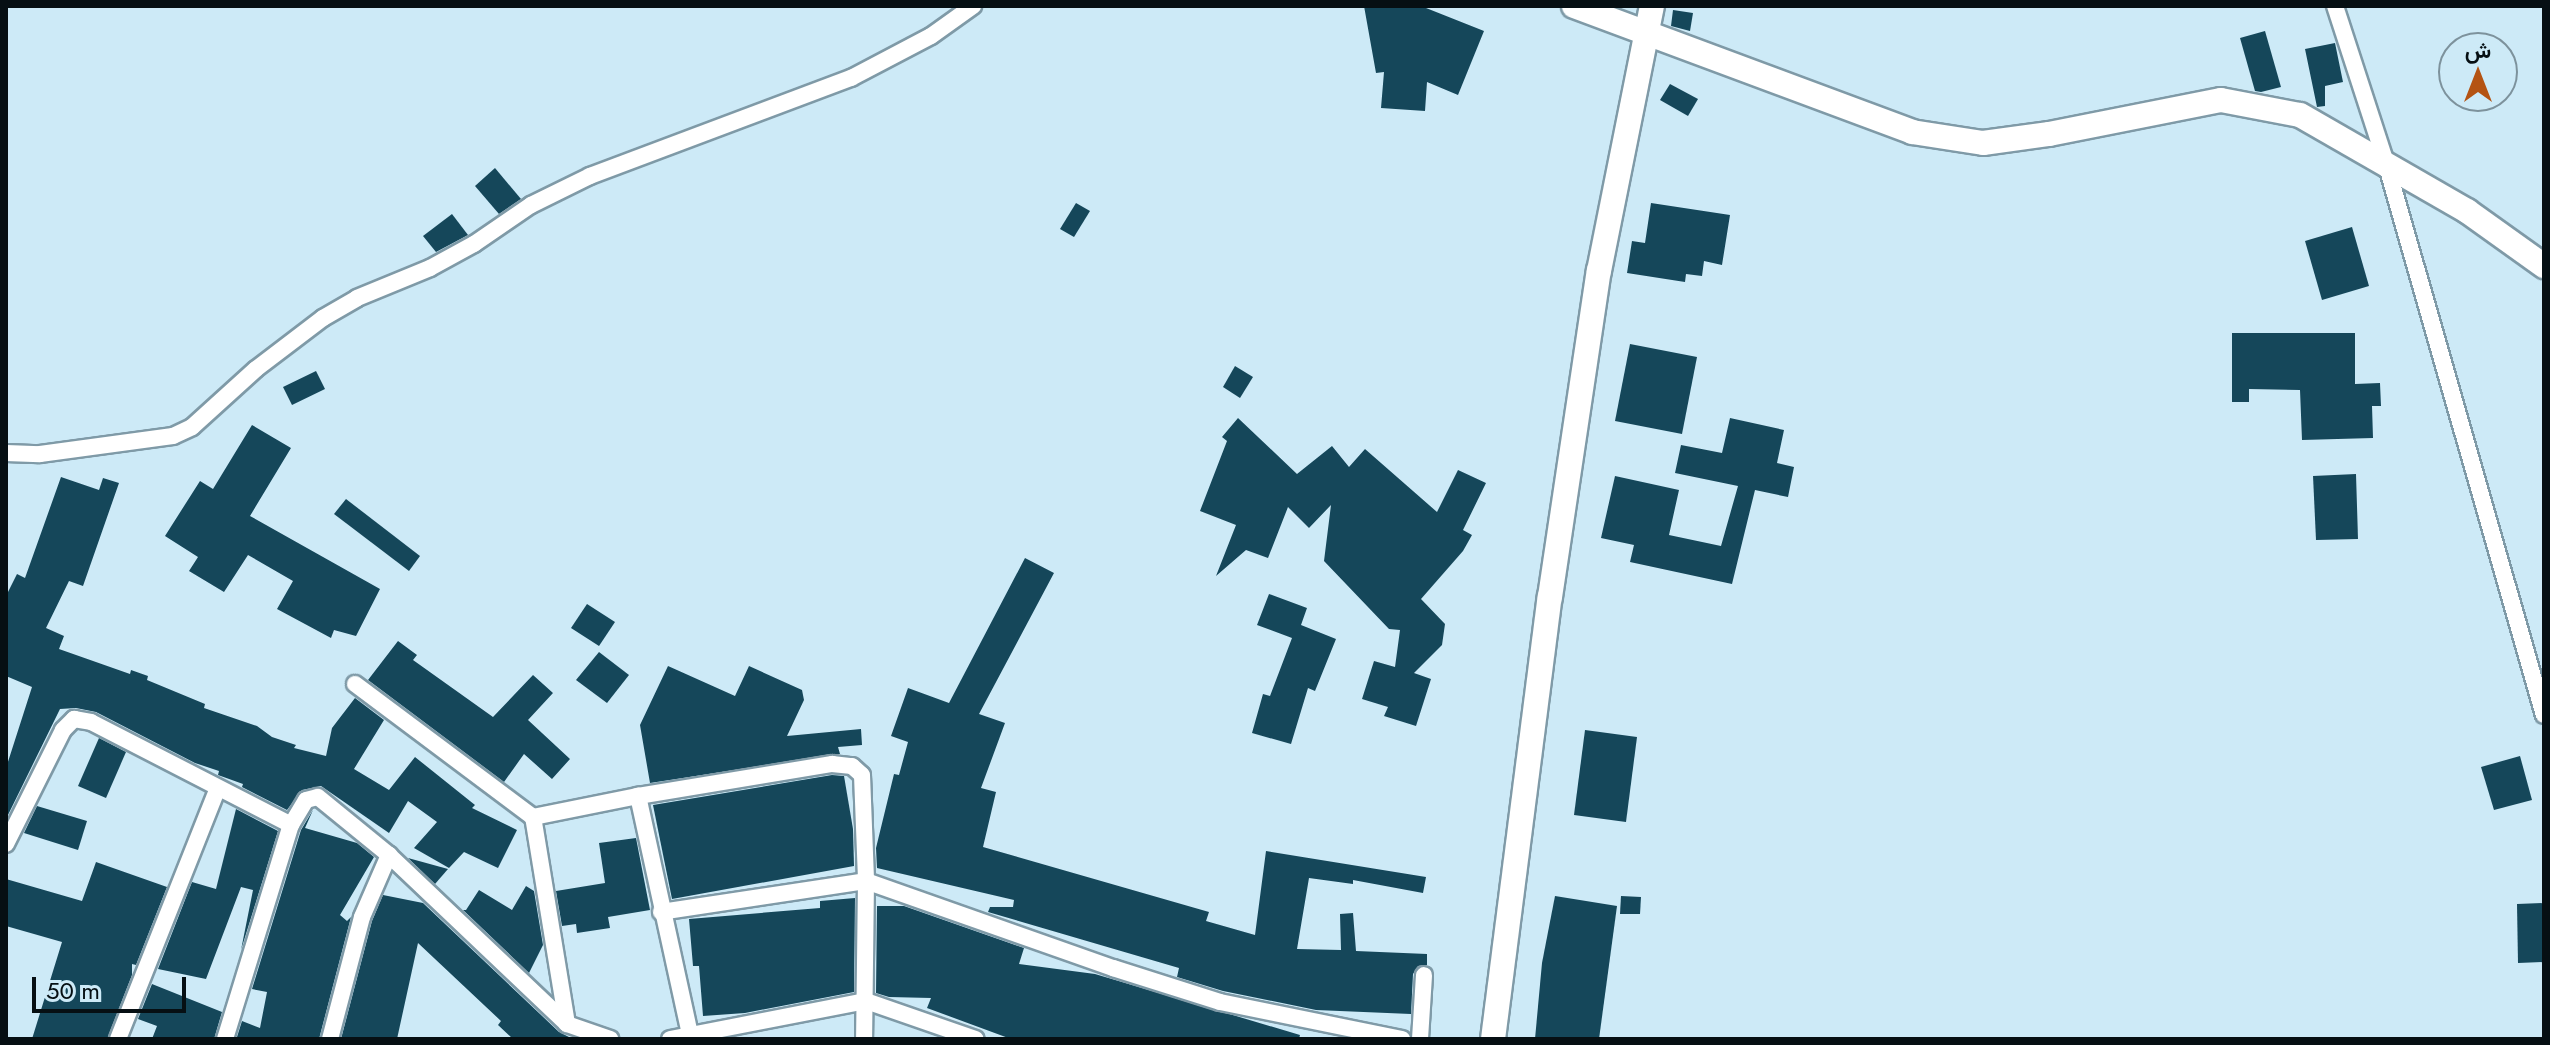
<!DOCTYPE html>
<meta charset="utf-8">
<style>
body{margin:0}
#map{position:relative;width:2550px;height:1045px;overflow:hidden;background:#cdeaf7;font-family:Jost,Vazirmatn,sans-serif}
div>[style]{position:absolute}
.building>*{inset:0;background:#15475a}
.roads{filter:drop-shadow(2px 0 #7f9aa7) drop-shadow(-2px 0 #7f9aa7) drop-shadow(0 2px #7f9aa7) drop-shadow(0 -2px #7f9aa7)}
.street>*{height:16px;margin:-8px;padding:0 8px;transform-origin:8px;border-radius:8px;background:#fff}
.secondary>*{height:24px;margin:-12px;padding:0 12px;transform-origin:12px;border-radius:12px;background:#fff}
span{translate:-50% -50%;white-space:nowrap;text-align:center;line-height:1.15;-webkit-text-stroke:8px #cdeaf7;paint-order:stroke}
.frame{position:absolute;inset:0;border:8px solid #060f13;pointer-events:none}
.north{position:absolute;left:2438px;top:32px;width:80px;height:80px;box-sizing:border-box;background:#cdeaf7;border:2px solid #7d929c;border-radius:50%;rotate:0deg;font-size:22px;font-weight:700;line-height:32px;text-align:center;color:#060f13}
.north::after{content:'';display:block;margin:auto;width:28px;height:36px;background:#b45313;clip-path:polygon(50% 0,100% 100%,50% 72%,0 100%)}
.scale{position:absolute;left:32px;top:977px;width:154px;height:36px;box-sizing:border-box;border:4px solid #060f13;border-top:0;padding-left:10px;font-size:24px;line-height:28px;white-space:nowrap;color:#060f13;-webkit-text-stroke:6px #cdeaf7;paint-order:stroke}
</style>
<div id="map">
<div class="building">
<i style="clip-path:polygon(1364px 6px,1421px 6px,1484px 31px,1458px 95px,1427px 82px,1425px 111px,1381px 108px,1384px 72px,1376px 73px)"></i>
<i style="clip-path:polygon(1673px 10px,1693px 13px,1690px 31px,1671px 26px)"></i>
<i style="clip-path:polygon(2265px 31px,2281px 87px,2261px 92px,2255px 91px,2240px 38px)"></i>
<i style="clip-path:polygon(2335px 43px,2343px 82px,2325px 86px,2325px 106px,2317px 107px,2305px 49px)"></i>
<i style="clip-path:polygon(1670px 84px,1698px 99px,1688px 116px,1660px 100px)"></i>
<i style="clip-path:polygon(495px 168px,521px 199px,499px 214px,475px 186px)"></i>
<i style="clip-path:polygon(1076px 203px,1090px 211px,1074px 237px,1060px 229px)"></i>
<i style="clip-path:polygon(1651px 203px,1730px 215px,1722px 265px,1704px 261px,1702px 276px,1686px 274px,1685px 282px,1627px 273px,1632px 241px,1645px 243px)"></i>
<i style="clip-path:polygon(452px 214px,468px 235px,436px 252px,423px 236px)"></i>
<i style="clip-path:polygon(2352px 227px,2369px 286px,2322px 300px,2305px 241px)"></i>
<i style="clip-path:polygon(2232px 333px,2355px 333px,2355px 384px,2380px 383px,2381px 406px,2372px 406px,2373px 438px,2302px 440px,2300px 390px,2249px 389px,2249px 402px,2232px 402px)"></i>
<i style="clip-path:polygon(1630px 344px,1697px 357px,1682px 434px,1615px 421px)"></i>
<i style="clip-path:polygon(1235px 366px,1253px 377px,1240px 398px,1223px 387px)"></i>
<i style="clip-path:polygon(316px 371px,325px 389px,292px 405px,283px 387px)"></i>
<i style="clip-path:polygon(1238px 418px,1297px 474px,1332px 446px,1349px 467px,1365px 449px,1437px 512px,1458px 470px,1486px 483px,1463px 530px,1472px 535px,1463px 551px,1421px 599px,1445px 624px,1442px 645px,1414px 673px,1431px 679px,1416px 726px,1384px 716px,1388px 707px,1362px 699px,1374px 661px,1395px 667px,1400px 630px,1389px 629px,1324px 561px,1331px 505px,1309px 528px,1288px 507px,1268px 558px,1246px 550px,1216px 576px,1236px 525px,1200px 511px,1227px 441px,1222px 437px)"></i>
<i style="clip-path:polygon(1730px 418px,1784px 430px,1777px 463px,1794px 467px,1788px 497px,1755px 490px,1732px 584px,1630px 562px,1634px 545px,1601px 538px,1615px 476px,1679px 490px,1669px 535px,1721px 546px,1738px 486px,1675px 473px,1681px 445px,1722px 453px)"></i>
<i style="clip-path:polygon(252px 425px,291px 448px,250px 516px,380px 589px,356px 636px,334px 630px,331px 638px,277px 609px,293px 581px,248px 555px,224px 592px,189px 571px,198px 557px,165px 536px,200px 481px,213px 489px)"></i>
<i style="clip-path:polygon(2356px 474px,2358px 539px,2316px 540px,2313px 476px)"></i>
<i style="clip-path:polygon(61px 477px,99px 490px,103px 478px,119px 483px,83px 586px,69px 581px,46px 628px,64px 636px,59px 649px,130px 674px,131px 670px,148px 676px,147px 680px,205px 704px,204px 708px,257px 726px,272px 737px,296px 745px,294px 748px,326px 756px,332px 728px,355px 698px,384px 720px,354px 769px,389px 790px,415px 757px,475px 805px,472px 808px,517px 830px,498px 868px,464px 852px,449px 868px,414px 848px,437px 822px,408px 801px,389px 833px,321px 786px,302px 790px,287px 810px,242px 787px,243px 784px,218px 775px,219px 771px,195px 763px,96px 712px,76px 708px,60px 709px,6px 819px,6px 768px,32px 687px,6px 676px,6px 596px,17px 574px,25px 578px)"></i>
<i style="clip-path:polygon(346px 499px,420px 556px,409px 571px,334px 514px)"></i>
<i style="clip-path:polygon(1025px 558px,1054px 573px,979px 714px,1005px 723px,981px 788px,996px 792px,983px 847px,1209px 912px,1206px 921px,1255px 935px,1266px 851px,1426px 877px,1423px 893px,1353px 880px,1353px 884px,1309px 878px,1297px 949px,1341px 950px,1340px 914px,1353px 913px,1356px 951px,1427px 954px,1427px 965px,1418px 966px,1413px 974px,1411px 1014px,1316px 1010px,1223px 991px,1177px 977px,1179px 968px,988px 912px,990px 907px,1013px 907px,1014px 900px,877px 868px,876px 848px,894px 774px,899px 775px,908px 742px,891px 736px,908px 688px,949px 703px)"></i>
<i style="clip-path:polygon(1269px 594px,1307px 608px,1301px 625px,1336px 639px,1315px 691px,1308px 688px,1291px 744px,1252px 733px,1263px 694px,1270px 696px,1292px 638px,1257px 625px)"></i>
<i style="clip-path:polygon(587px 604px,615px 622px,599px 646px,571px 628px)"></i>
<i style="clip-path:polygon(398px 641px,417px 655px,413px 660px,493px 717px,533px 675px,553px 693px,528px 720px,570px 759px,552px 779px,524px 754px,504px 782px,368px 680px)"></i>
<i style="clip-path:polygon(599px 652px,629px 675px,607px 703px,576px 680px)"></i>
<i style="clip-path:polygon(668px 666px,735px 696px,749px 666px,802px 690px,804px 700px,787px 736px,861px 729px,862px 745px,838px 747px,840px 754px,650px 783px,640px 725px)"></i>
<i style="clip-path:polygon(1585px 730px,1637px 737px,1626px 822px,1574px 815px)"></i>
<i style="clip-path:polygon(99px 738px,126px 752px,106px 798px,78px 786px)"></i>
<i style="clip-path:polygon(2520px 756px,2532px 800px,2494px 810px,2481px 767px)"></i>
<i style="clip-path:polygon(832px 775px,844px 776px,853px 829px,854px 866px,672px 899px,653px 805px)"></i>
<i style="clip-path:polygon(37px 806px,87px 821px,78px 850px,24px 833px)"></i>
<i style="clip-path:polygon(236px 809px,278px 831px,241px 950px,253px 890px,241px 887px,206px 979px,158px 969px,192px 882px,216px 889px)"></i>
<i style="clip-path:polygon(313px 810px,305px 828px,357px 843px,374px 857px,340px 915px,347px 921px,351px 917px,319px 1039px,243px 1039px,237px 1037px,242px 1021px,260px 1028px,267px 992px,252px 989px,301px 830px)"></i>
<i style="clip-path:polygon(636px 838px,650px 910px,608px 917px,610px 928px,577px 933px,576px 924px,562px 926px,556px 891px,605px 883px,599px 843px)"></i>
<i style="clip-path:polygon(408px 858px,448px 869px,435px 884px)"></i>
<i style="clip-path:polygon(96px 862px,167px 887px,136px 965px,132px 964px,132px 975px,107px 1039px,32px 1039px,62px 942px,6px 926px,6px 879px,82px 901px)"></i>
<i style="clip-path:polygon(526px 886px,534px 891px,543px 945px,529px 973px,463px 910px,466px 910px,479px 890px,512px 910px)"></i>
<i style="clip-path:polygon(383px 895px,423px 903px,559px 1032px,573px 1039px,513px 1039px,498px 1025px,501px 1021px,418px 943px,397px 1039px,341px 1039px,372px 921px)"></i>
<i style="clip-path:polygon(1555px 896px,1617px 906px,1599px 1039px,1535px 1039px,1542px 963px)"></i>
<i style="clip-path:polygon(1621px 896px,1641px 897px,1640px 914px,1620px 914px)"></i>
<i style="clip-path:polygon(855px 898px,854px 992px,745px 1013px,703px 1016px,699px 966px,693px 966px,689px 919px,820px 908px,820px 901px)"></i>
<i style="clip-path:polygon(2544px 903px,2544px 962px,2518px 963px,2517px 904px)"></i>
<i style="clip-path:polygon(877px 906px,904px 906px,1024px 948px,1019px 964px,1095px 974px,1300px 1035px,1299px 1039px,1011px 1039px,927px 1008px,931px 998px,889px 997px,876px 993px)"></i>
<i style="clip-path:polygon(152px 984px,222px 1012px,214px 1039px,152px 1039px,157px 1026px,138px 1019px)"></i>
</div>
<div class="roads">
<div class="street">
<i style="left:2335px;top:6px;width:165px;rotate:72deg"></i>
<i style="left:2386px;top:163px;width:574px;rotate:74.03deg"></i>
<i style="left:6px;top:453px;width:34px;rotate:2deg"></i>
<i style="left:40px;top:454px;width:134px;rotate:-7.7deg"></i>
<i style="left:173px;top:436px;width:21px;rotate:-25deg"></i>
<i style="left:192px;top:427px;width:86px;rotate:-42.2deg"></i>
<i style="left:256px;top:369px;width:84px;rotate:-37.3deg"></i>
<i style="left:323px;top:318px;width:39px;rotate:-30deg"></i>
<i style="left:357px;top:298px;width:79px;rotate:-22.3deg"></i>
<i style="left:430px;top:268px;width:50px;rotate:-28.6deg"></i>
<i style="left:474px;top:244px;width:69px;rotate:-34.4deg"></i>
<i style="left:531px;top:205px;width:66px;rotate:-26.2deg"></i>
<i style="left:590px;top:176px;width:279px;rotate:-20.6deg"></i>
<i style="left:851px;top:78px;width:90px;rotate:-27.7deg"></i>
<i style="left:931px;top:36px;width:52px;rotate:-35.5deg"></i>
<i style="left:355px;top:684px;width:222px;rotate:36.8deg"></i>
<i style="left:6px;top:844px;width:127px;rotate:-63.4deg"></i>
<i style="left:63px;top:730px;width:16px;rotate:-45deg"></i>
<i style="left:74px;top:719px;width:17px;rotate:10deg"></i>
<i style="left:91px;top:722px;width:225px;rotate:27.2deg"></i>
<i style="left:661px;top:912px;width:207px;rotate:-8.6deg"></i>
<i style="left:866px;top:881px;width:262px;rotate:19.4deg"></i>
<i style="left:1113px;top:968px;width:112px;rotate:17.6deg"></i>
<i style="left:1220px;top:1002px;width:186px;rotate:11.5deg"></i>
<i style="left:567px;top:1024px;width:210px;rotate:-99.3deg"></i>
<i style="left:533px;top:817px;width:107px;rotate:-11.3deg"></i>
<i style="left:118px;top:1039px;width:270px;rotate:-68.3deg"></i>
<i style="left:225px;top:1039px;width:224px;rotate:-72.9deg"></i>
<i style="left:291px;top:825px;width:29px;rotate:-59deg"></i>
<i style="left:306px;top:800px;width:12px;rotate:-14deg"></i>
<i style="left:318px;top:797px;width:92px;rotate:39.2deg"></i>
<i style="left:389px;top:855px;width:245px;rotate:43.5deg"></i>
<i style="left:567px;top:1024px;width:46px;rotate:19.2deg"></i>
<i style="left:330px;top:1039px;width:126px;rotate:-75.3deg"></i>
<i style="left:362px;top:917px;width:68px;rotate:-66.5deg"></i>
<i style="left:670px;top:1039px;width:200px;rotate:-11deg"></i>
<i style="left:866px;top:1001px;width:116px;rotate:19.1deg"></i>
<i style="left:691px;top:1039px;width:249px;rotate:-102.3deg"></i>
<i style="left:638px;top:796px;width:197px;rotate:-9.4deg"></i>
<i style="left:832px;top:764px;width:20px;rotate:6deg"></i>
<i style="left:852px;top:766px;width:13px;rotate:42deg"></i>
<i style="left:862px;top:775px;width:106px;rotate:87.8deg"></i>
<i style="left:866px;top:881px;width:158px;rotate:90.7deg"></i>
<i style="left:1420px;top:1039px;width:64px;rotate:-86.4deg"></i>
</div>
<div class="secondary">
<i style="left:1574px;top:6px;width:361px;rotate:20.4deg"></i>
<i style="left:1912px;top:132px;width:72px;rotate:8.8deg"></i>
<i style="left:1983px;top:143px;width:67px;rotate:-7.8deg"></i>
<i style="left:2049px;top:134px;width:175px;rotate:-11.2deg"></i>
<i style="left:2221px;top:100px;width:80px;rotate:10.8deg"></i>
<i style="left:2300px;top:115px;width:193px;rotate:29.9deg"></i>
<i style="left:2467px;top:211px;width:95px;rotate:35.5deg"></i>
<i style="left:1493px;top:1039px;width:446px;rotate:-82.7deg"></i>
<i style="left:1550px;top:597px;width:330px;rotate:-81.5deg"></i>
<i style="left:1599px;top:271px;width:270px;rotate:-78.7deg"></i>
</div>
</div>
<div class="frame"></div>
<div class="north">ش</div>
<div class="scale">50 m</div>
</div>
